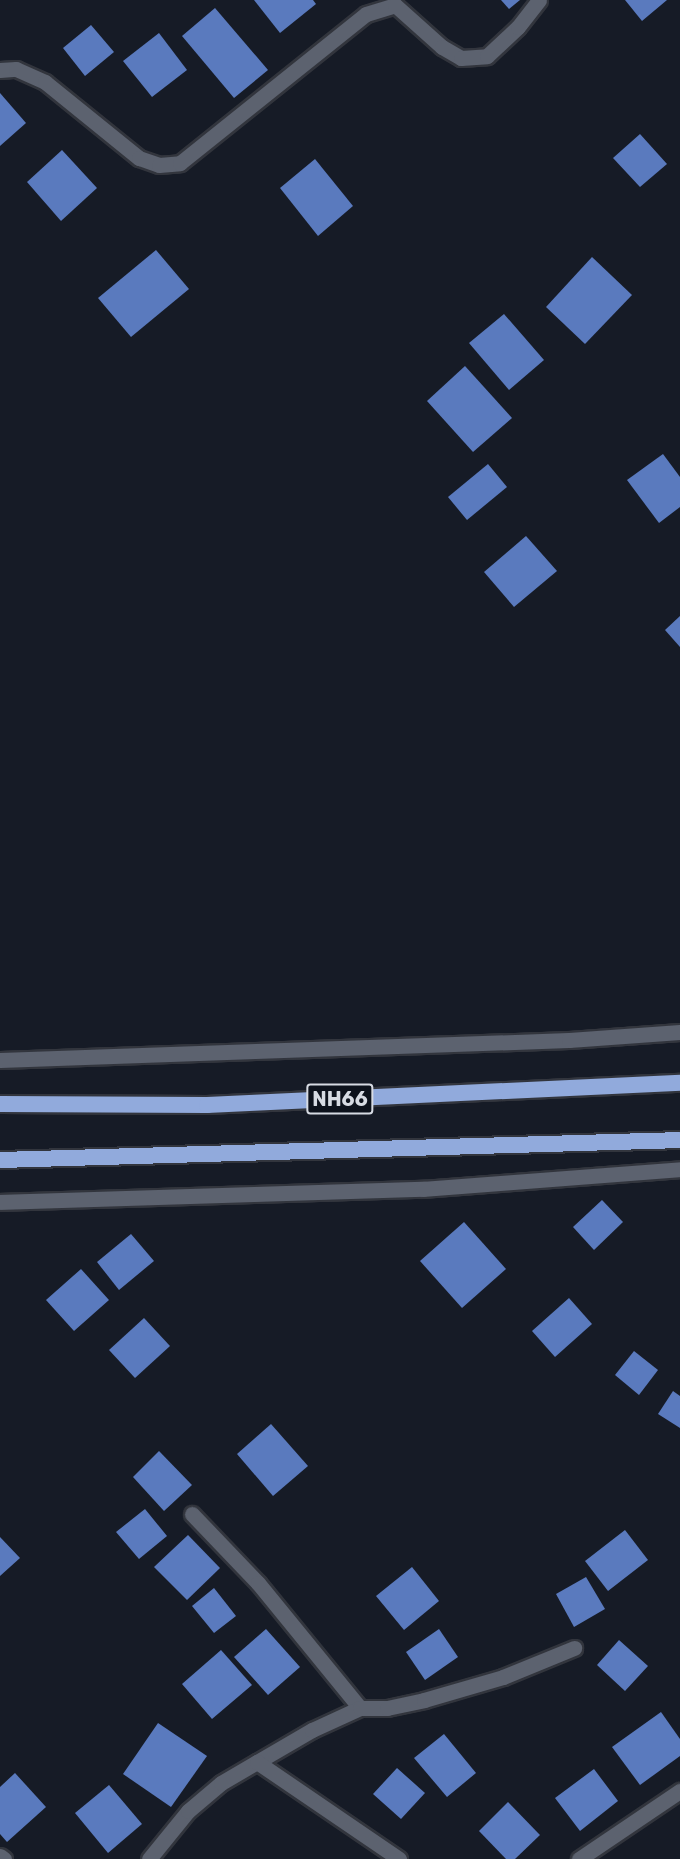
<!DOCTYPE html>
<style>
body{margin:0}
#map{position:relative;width:680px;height:1859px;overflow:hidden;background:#161b26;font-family:Rubik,sans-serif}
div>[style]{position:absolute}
.building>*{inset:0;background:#5a7abe}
.roads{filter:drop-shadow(2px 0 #32353d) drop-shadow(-2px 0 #32353d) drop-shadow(0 2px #32353d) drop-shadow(0 -2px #32353d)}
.minor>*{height:15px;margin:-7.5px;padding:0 7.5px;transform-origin:7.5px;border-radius:7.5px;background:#5c626f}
.tertiary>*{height:15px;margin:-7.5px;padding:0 7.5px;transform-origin:7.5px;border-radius:7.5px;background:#5c626f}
.trunk>*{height:16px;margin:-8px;padding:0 8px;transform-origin:8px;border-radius:8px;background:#91aadc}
span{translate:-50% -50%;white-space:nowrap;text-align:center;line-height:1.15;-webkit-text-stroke:4.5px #0d121c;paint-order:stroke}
.shield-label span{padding:2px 4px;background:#0d121c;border:2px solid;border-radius:4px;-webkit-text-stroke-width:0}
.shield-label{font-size:20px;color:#d7dbe3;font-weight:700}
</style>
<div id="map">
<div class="building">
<i style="clip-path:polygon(254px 0,313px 0,316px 4px,280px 33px)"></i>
<i style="clip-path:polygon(501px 0,520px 0,509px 9px)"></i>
<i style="clip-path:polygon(625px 0,667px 0,642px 21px)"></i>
<i style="clip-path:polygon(215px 8px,268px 70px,234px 98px,182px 36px)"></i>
<i style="clip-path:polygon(91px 25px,114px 52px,85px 76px,63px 48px)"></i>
<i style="clip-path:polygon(159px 33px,187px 70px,152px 97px,123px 61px)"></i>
<i style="clip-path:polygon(0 93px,26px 123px,0 146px)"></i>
<i style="clip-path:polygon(640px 134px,667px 164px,640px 187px,613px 158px)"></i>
<i style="clip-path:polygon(62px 150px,97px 188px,61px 221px,27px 182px)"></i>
<i style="clip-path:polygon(315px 159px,353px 206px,318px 236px,280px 188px)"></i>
<i style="clip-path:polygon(156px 250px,189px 289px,131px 337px,98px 298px)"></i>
<i style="clip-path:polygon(592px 257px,632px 295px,585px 344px,546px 307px)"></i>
<i style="clip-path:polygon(504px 314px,544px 360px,509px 390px,469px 343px)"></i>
<i style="clip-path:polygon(465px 366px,512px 418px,473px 452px,427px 401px)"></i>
<i style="clip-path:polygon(663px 454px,680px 477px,680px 507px,659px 523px,627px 480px)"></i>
<i style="clip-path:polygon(488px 464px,507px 487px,467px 520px,448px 497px)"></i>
<i style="clip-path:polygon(526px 536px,557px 571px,514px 607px,484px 572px)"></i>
<i style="clip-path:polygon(680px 616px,680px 647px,665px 630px)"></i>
<i style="clip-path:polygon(602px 1200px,623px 1222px,594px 1250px,573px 1227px)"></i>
<i style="clip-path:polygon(464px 1222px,506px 1269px,462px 1308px,420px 1261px)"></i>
<i style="clip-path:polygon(131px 1234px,154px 1261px,119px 1290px,97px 1262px)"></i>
<i style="clip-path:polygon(81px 1269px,109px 1300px,74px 1331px,46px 1300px)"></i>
<i style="clip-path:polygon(569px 1298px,592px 1324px,555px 1357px,532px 1331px)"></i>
<i style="clip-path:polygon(144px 1318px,170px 1346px,135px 1378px,109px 1350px)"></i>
<i style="clip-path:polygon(634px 1351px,658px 1370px,639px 1395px,615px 1375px)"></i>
<i style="clip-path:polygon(673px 1391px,680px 1396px,680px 1428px,658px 1414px)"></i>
<i style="clip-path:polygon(271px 1424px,308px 1466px,273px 1496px,237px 1454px)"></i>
<i style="clip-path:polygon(159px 1451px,192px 1485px,164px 1511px,133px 1477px)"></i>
<i style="clip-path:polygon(145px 1509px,167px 1536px,139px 1559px,116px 1532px)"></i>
<i style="clip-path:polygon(625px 1530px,648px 1560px,608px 1591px,585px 1561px)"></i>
<i style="clip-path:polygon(188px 1535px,220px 1568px,187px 1600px,154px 1567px)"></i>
<i style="clip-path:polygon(0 1537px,20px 1558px,0 1576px)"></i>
<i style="clip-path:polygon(412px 1567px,439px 1601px,404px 1630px,376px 1596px)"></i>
<i style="clip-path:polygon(586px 1577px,605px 1609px,574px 1627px,556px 1594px)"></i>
<i style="clip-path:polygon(214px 1588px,236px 1616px,214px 1633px,192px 1606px)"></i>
<i style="clip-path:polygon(266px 1629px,300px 1667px,268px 1695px,234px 1657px)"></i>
<i style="clip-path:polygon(439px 1629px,458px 1657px,425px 1680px,406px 1652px)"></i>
<i style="clip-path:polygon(619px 1640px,648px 1666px,625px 1691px,597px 1665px)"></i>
<i style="clip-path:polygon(221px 1650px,252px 1685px,212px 1719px,182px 1684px)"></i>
<i style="clip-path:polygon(661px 1712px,680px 1739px,680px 1756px,640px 1785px,612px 1747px)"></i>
<i style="clip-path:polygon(158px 1723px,207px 1756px,171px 1807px,123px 1774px)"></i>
<i style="clip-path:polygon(444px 1734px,476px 1773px,447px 1797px,414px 1758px)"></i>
<i style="clip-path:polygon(397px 1768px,425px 1793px,401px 1819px,373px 1794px)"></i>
<i style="clip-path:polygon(594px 1769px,618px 1801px,580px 1831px,555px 1798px)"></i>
<i style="clip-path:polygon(15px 1773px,46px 1807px,7px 1842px,0 1834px,0 1787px)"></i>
<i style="clip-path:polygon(109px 1785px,142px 1824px,108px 1853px,75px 1813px)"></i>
<i style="clip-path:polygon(508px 1802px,540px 1835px,515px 1859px,506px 1859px,479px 1831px)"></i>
</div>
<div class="roads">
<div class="minor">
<i style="left:0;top:70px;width:16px;rotate:-4deg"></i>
<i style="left:16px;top:69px;width:32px;rotate:24deg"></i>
<i style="left:45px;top:82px;width:121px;rotate:39deg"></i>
<i style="left:139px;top:158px;width:21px;rotate:19deg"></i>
<i style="left:159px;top:165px;width:21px;rotate:-5deg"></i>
<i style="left:180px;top:163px;width:238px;rotate:-38.7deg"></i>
<i style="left:366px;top:14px;width:30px;rotate:-17deg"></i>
<i style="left:395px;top:5px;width:63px;rotate:41.8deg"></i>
<i style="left:442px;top:47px;width:22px;rotate:30deg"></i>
<i style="left:461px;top:58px;width:26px;rotate:-4deg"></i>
<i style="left:487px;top:56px;width:42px;rotate:-43.1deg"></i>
<i style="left:518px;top:27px;width:34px;rotate:-52deg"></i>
<i style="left:192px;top:1514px;width:95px;rotate:46.3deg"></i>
<i style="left:258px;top:1583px;width:161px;rotate:50.8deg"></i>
<i style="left:257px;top:1762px;width:64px;rotate:-30.2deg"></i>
<i style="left:312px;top:1730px;width:53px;rotate:-24.6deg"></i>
<i style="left:360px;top:1708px;width:27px"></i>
<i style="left:387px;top:1708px;width:38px;rotate:-12deg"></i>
<i style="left:424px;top:1700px;width:82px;rotate:-16.2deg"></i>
<i style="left:503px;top:1677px;width:77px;rotate:-22.2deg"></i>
<i style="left:0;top:1856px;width:5px;rotate:37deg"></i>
<i style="left:149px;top:1859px;width:62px;rotate:-50.9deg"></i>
<i style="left:188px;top:1811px;width:43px;rotate:-40.3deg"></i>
<i style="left:221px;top:1783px;width:42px;rotate:-30.3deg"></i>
<i style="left:257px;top:1762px;width:172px;rotate:34.3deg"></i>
<i style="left:579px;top:1859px;width:122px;rotate:-34deg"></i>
</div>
<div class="tertiary">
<i style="left:0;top:1060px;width:569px;rotate:-2.01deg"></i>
<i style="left:569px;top:1040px;width:111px;rotate:-4.1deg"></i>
<i style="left:0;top:1202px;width:423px;rotate:-1.8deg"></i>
<i style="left:423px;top:1189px;width:258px;rotate:-4.4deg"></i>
</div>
<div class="trunk">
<i style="left:0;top:1104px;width:207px;rotate:0.3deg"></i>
<i style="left:207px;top:1105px;width:474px;rotate:-2.7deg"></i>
<i style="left:0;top:1160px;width:680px;rotate:-1.68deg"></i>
</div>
</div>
<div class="shield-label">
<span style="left:340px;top:1099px">NH66</span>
</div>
</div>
